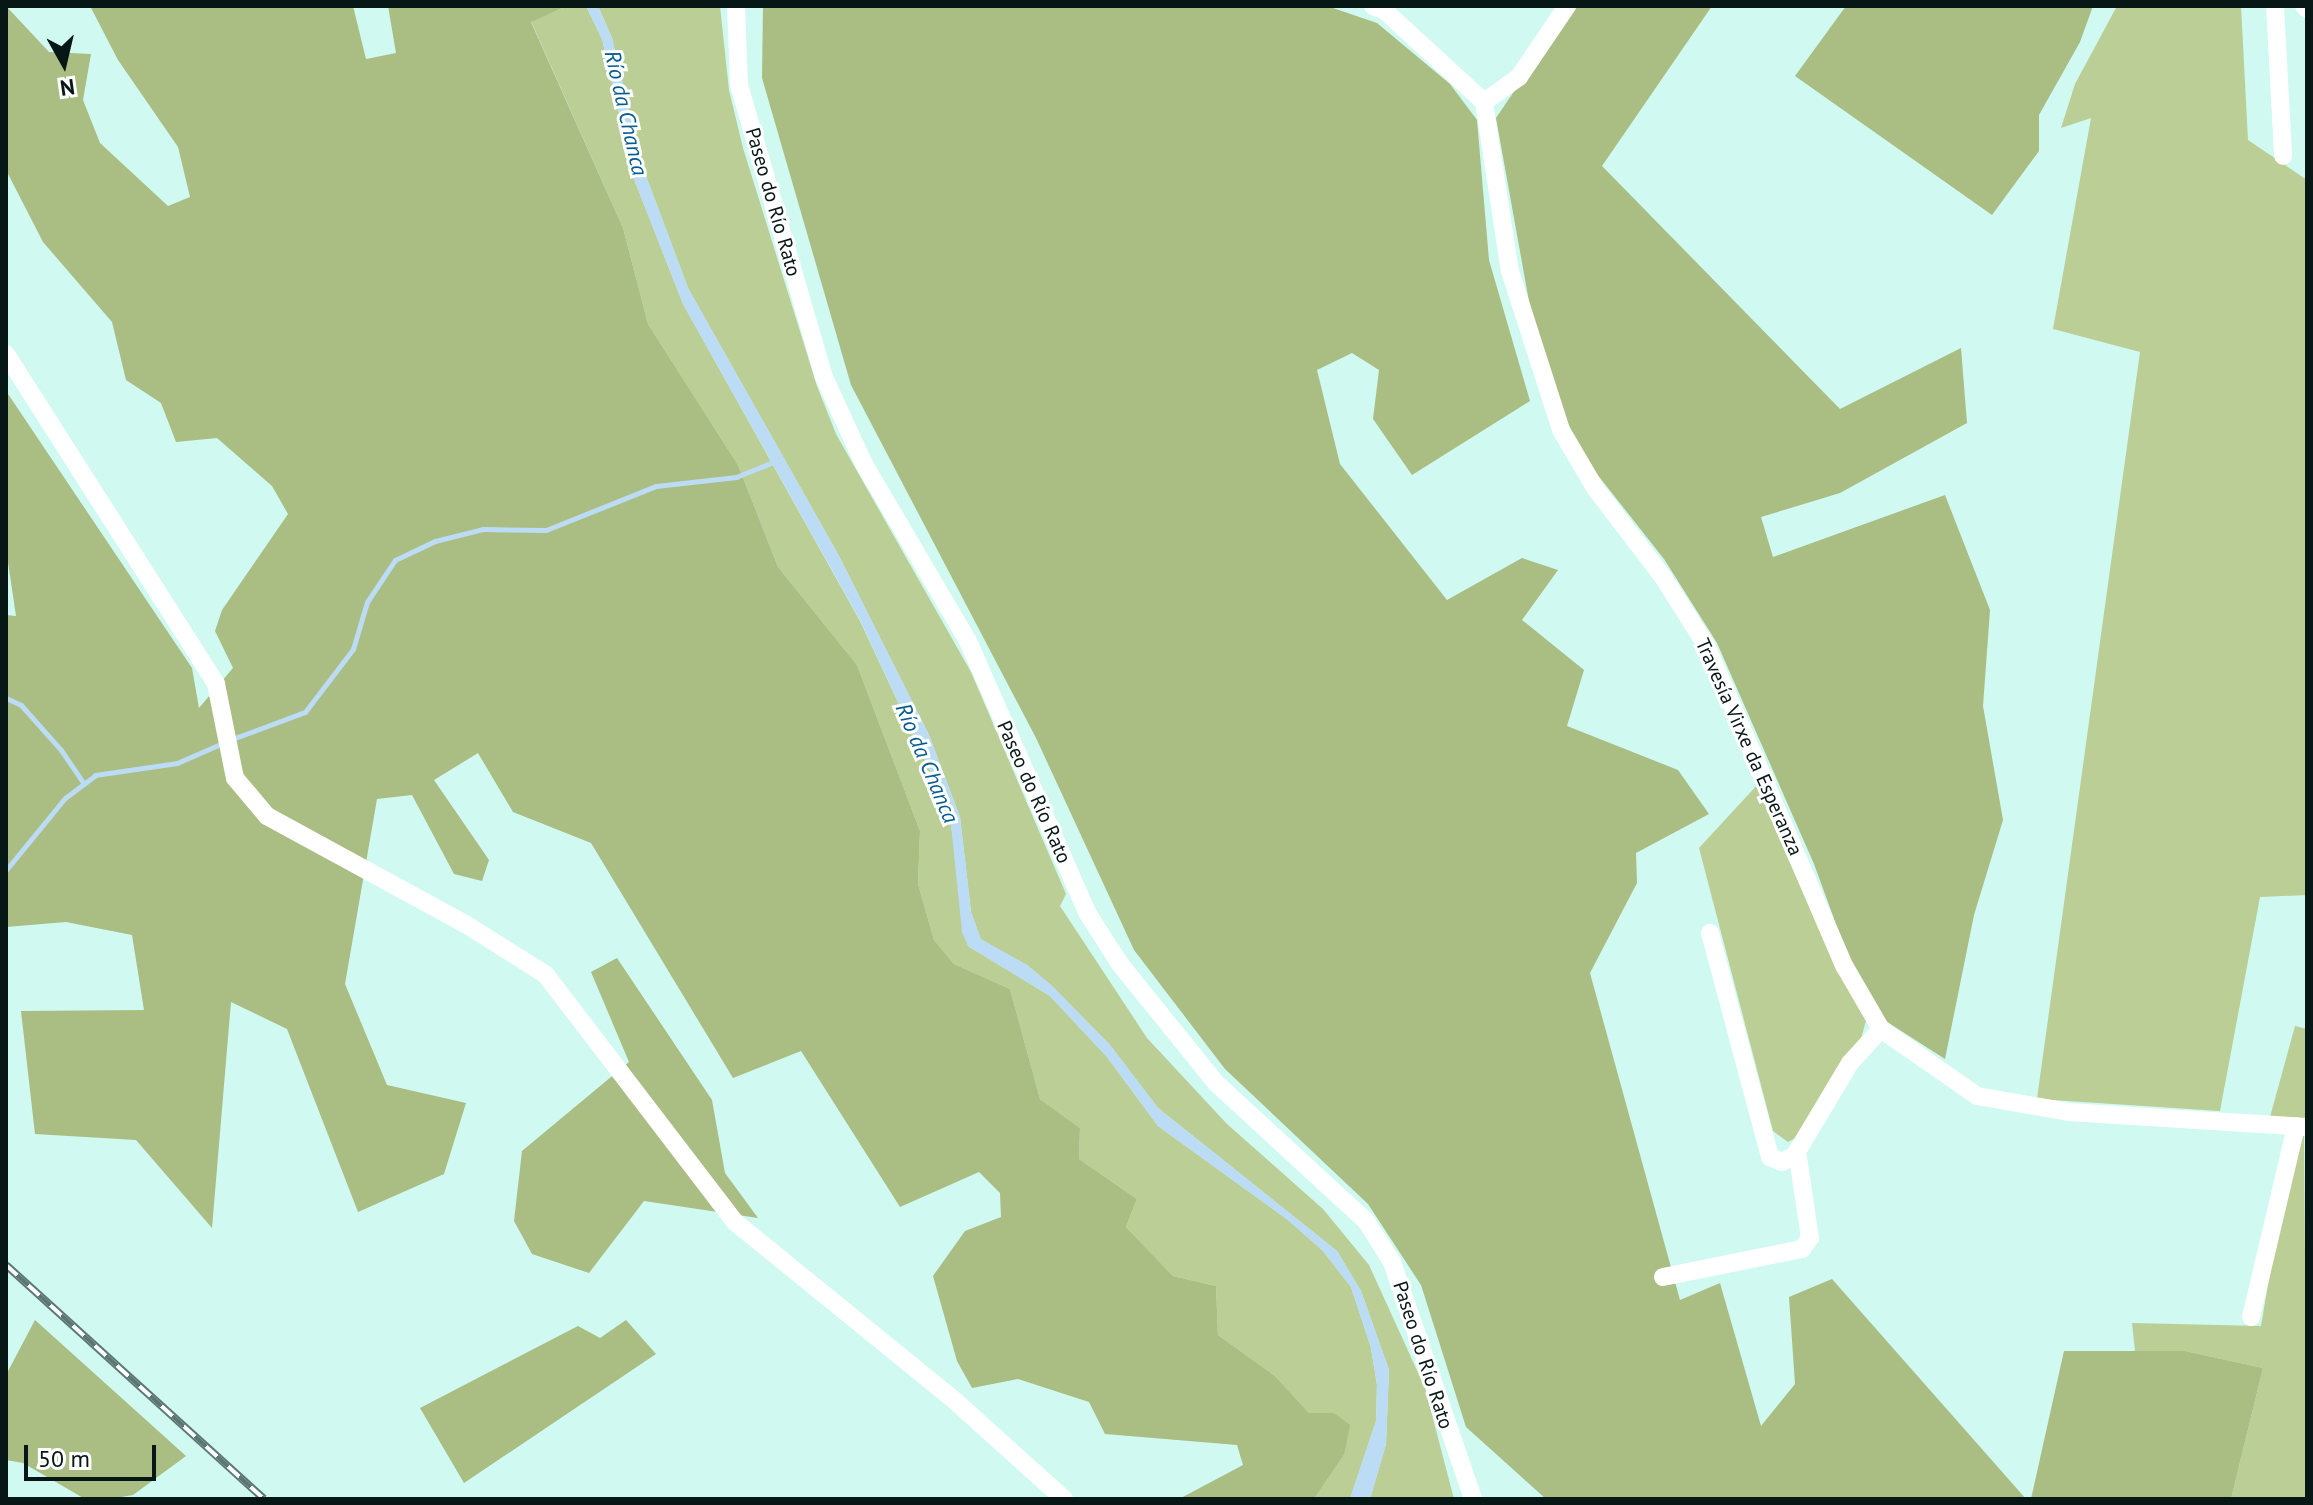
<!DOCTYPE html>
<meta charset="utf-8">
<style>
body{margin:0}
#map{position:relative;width:2313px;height:1505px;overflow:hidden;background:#cff9f1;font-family:"PT Sans",sans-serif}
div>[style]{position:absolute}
.green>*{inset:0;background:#bbce95}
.forest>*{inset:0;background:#aabd82}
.water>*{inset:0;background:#bcdbf5}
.stream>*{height:5px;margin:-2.5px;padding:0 2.5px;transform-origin:2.5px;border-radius:2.5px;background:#bcdbf5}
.minor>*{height:18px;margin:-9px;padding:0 9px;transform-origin:9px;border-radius:9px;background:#fff}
.rail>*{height:8px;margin-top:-4px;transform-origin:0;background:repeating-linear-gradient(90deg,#fff 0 15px,#5c7773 0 30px);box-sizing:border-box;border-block:2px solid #5c7773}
span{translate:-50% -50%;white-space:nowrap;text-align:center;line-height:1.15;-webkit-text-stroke:6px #fff;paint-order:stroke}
.street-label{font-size:20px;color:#071715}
.water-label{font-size:22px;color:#045c91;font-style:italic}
.frame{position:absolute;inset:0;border:8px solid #071715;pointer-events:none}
.north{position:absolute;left:24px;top:24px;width:80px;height:80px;-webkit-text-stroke:6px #fff;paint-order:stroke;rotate:172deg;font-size:22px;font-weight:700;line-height:32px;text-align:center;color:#071715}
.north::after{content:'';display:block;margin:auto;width:28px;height:36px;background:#071715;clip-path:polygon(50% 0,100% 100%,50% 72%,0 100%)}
.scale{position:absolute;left:24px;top:1445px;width:132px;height:36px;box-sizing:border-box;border:4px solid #071715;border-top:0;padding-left:10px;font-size:24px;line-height:28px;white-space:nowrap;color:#071715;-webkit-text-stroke:6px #fff;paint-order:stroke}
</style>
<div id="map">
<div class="green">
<i style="clip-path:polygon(568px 6px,586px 6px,602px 39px,634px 179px,683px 304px,860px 621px,933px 777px,951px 825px,968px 946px,1050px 996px,1107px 1057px,1158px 1126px,1288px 1220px,1323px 1251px,1351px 1287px,1371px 1348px,1377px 1385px,1376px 1421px,1350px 1499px,1314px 1499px,1344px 1455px,1334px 1413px,1309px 1413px,1275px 1376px,1218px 1335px,1216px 1286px,1173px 1276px,1126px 1227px,1137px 1199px,1079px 1159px,1080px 1128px,1040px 1099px,1010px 989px,954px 964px,934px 940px,918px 884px,920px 831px,857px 665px,778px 567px,738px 465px,648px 324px,623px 228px,531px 21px)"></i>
<i style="clip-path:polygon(598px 6px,720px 6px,729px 90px,743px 148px,817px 386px,836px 434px,971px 672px,1066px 894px,1060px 906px,1147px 1038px,1227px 1124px,1323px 1209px,1369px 1265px,1425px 1388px,1454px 1499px,1370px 1499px,1386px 1444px,1389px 1370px,1361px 1291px,1337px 1251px,1158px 1108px,1110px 1045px,1052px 986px,1027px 965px,981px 940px,971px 912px,960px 817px,929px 735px,839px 556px,688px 288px,643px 168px,612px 38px)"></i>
<i style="clip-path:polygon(2117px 6px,2241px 6px,2248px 140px,2307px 180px,2307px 895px,2260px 897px,2220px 1111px,2037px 1099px,2140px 352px,2053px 329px,2091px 118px,2061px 128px,2075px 84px)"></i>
<i style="clip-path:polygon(1759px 783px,1831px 956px,1866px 1021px,1860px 1042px,1801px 1135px,1788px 1142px,1773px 1131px,1699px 848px)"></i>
<i style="clip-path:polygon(2295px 1026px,2307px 1029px,2307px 1120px,2270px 1117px)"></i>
<i style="clip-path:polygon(2304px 1133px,2307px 1499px,2231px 1499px,2263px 1368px,2185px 1351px,2135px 1351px,2132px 1323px,2261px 1326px,2279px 1221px)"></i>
</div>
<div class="forest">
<i style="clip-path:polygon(6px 6px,49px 52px,91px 54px,83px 100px,100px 143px,168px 206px,190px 197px,178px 147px,118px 60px,90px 6px,353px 6px,366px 59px,396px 53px,388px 6px,567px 6px,531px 22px,623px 228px,648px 324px,738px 465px,778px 567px,857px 665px,920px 831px,918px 884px,934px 940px,954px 964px,1010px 989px,1040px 1099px,1080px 1128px,1079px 1159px,1137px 1199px,1126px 1227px,1173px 1276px,1216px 1286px,1218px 1335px,1275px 1376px,1309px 1413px,1334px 1413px,1350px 1425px,1344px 1455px,1314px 1499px,1179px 1499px,1243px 1465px,1237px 1445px,1105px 1434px,1089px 1402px,1018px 1379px,972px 1388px,957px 1361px,933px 1276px,965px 1231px,1001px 1217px,1000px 1193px,979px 1172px,900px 1207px,801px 1051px,733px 1078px,591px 843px,513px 812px,478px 753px,434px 780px,489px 860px,482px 881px,454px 874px,412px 795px,377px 799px,345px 984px,387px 1085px,466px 1103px,444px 1174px,358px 1212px,287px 1029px,231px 1002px,212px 1228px,136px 1140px,35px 1134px,21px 1011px,144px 1010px,132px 935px,66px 922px,6px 927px,6px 615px,16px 616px,6px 549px,6px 391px,192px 668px,199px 708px,233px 668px,215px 631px,222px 610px,288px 514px,272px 486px,217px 438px,176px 442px,161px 403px,126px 380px,112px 322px,43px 242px,6px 170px)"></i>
<i style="clip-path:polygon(763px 6px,1327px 6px,1377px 23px,1450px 84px,1477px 120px,1489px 260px,1530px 401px,1412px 475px,1373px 419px,1379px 370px,1352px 353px,1317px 370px,1340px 464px,1447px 600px,1522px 558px,1558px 570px,1522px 620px,1584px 670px,1567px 726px,1678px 770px,1709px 814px,1636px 853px,1637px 883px,1590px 973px,1680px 1300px,1720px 1283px,1761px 1426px,1795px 1384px,1789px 1297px,1832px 1279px,2026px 1499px,1546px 1499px,1466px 1427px,1421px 1285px,1368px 1204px,1225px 1069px,1134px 950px,1036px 738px,851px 385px,762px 78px)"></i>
<i style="clip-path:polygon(1572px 6px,1712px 6px,1602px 166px,1840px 409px,1961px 348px,1967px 423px,1840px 493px,1761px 517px,1773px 557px,1945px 495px,1990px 610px,1983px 706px,2003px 820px,1974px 915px,1945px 1059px,1867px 1009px,1814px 864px,1717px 643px,1664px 559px,1578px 450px,1539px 357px,1496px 118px)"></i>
<i style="clip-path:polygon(1846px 6px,2093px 6px,2080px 42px,2039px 115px,2039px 151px,1992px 215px,1795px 76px)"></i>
<i style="clip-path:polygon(617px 958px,712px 1100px,725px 1173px,758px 1218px,644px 1201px,589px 1273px,532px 1254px,514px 1221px,522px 1151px,629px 1062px,591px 972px)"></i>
<i style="clip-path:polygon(35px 1320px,186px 1456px,133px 1495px,109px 1499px,85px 1499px,23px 1463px,6px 1460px,6px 1375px)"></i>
<i style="clip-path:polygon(626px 1320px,656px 1354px,464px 1483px,420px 1408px,578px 1326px,600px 1338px)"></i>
<i style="clip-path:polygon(2064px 1351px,2185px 1351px,2263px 1368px,2231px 1499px,2031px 1499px)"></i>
</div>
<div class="water">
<i style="clip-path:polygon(586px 6px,598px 6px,612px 38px,643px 168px,688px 288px,839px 556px,929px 735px,960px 817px,971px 912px,981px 939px,1027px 965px,1052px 986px,1110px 1045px,1158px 1108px,1337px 1251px,1361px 1291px,1389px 1370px,1386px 1444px,1370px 1499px,1350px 1499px,1376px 1421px,1377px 1385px,1371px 1348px,1351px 1287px,1323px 1251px,1288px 1220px,1158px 1126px,1107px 1057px,1050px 996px,968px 946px,962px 932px,951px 825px,933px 777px,860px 620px,683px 304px,634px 179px,602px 39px)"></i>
</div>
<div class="stream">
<i style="left:6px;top:698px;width:17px;rotate:25deg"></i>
<i style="left:21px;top:705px;width:60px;rotate:48.4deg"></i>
<i style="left:61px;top:750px;width:41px;rotate:55.9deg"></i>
<i style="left:232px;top:739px;width:78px;rotate:-20.3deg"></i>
<i style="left:305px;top:712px;width:79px;rotate:-52.7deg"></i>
<i style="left:353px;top:649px;width:49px;rotate:-73.4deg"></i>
<i style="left:367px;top:602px;width:50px;rotate:-56.3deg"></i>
<i style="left:395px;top:560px;width:44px;rotate:-25.4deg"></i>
<i style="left:435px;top:541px;width:49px;rotate:-14deg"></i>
<i style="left:483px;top:529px;width:63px;rotate:0.9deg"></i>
<i style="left:546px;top:530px;width:118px;rotate:-21.8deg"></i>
<i style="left:656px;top:486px;width:81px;rotate:-6.4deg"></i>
<i style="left:736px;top:477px;width:45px;rotate:-22deg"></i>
<i style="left:6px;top:870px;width:93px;rotate:-50.7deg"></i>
<i style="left:65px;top:798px;width:38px;rotate:-37deg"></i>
<i style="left:95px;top:775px;width:83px;rotate:-8.3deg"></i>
<i style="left:177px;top:763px;width:50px;rotate:-23.5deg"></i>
</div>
<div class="minor">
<i style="left:736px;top:6px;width:79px;rotate:87.8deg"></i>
<i style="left:739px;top:85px;width:302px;rotate:73.8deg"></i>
<i style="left:823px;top:375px;width:98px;rotate:65.3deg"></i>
<i style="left:864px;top:464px;width:205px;rotate:59.6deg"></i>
<i style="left:968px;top:641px;width:298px;rotate:66.3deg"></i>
<i style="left:1088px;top:914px;width:59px;rotate:57.4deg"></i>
<i style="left:1120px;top:964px;width:153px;rotate:51.1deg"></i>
<i style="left:1216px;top:1083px;width:204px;rotate:42.6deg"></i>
<i style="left:1366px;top:1221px;width:49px;rotate:57.6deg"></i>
<i style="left:1392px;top:1262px;width:250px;rotate:71.1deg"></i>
<i style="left:1373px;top:6px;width:13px;rotate:23deg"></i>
<i style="left:1385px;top:11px;width:134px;rotate:42.6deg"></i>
<i style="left:1484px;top:102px;width:171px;rotate:81.3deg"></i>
<i style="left:1510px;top:271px;width:167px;rotate:72.2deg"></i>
<i style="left:1561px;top:430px;width:67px;rotate:59.6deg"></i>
<i style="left:1595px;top:488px;width:112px;rotate:52.6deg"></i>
<i style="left:1663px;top:577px;width:80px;rotate:57.7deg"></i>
<i style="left:1706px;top:645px;width:351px;rotate:66.7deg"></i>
<i style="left:1845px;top:967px;width:72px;rotate:59.9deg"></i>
<i style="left:1881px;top:1029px;width:117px;rotate:34.9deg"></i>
<i style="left:1977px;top:1096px;width:93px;rotate:9.9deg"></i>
<i style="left:2069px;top:1112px;width:238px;rotate:3.6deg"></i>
<i style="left:2275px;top:6px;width:150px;rotate:86.9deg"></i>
<i style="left:2304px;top:6px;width:4px;rotate:45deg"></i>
<i style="left:1484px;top:102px;width:43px;rotate:-35.5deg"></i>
<i style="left:1519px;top:77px;width:86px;rotate:-55.9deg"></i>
<i style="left:6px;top:354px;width:391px;rotate:57.5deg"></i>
<i style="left:216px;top:684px;width:96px;rotate:78.6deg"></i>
<i style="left:235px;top:778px;width:50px;rotate:49.9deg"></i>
<i style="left:267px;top:816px;width:228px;rotate:28.6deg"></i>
<i style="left:467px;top:925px;width:93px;rotate:32.3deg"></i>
<i style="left:546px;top:975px;width:311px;rotate:52.6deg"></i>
<i style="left:735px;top:1222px;width:282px;rotate:39.1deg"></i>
<i style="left:954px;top:1400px;width:148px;rotate:42deg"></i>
<i style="left:1710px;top:933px;width:232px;rotate:75deg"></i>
<i style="left:1770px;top:1157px;width:13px;rotate:23deg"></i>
<i style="left:1782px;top:1162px;width:15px;rotate:-28deg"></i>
<i style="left:1795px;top:1155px;width:107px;rotate:-59.1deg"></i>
<i style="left:1850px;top:1063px;width:46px;rotate:-47.6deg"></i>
<i style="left:1663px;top:1277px;width:142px;rotate:-11.4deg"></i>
<i style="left:1802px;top:1249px;width:14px;rotate:-54deg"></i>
<i style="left:1810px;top:1238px;width:88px;rotate:-98.5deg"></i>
<i style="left:2251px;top:1317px;width:196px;rotate:-76.7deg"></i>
</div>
<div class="rail">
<i style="left:6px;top:1265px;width:348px;rotate:42.2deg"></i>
</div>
<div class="street-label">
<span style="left:773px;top:202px;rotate:74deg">Paseo do Río Rato</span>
<span style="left:1749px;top:747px;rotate:66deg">Travesía Virxe da Esperanza</span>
<span style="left:1034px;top:792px;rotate:66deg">Paseo do Río Rato</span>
<span style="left:1423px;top:1355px;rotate:72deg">Paseo do Río Rato</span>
</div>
<div class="water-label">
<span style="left:626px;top:113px;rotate:77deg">Río da Chanca</span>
<span style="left:927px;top:763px;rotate:67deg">Río da Chanca</span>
</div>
<div class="frame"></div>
<div class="north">N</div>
<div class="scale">50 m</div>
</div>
